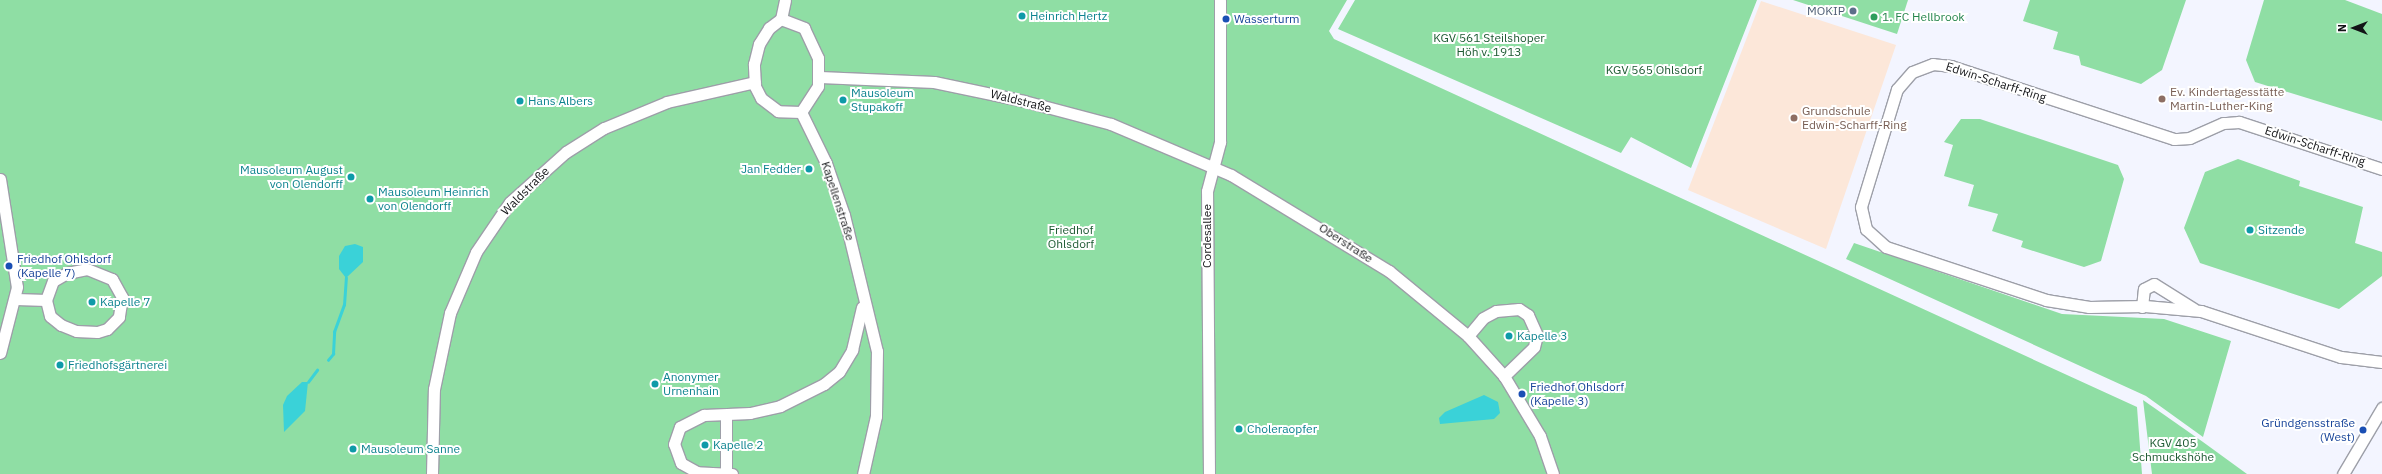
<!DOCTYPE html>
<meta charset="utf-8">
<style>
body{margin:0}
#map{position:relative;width:2382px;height:474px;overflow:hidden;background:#f3f5ff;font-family:"IBM Plex Sans",sans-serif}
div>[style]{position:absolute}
.education>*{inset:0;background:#fce7d9}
.green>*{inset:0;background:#8fdea4}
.water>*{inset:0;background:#3ad2d8}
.stream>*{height:2.5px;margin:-1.25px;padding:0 1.25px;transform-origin:1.25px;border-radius:1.25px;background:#3ad2d8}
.roads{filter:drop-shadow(1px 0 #9d9fa8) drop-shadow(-1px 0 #9d9fa8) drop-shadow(0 1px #9d9fa8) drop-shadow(0 -1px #9d9fa8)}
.minor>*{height:11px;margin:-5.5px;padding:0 5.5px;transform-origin:5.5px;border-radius:5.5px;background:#fff}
.dots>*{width:11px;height:11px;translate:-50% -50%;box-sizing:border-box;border:2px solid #fff;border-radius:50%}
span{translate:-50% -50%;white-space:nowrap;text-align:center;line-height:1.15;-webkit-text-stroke:4px #fff;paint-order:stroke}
.service-label{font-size:12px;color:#4e5e75}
.right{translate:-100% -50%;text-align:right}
.culture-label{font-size:12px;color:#0d838f}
.left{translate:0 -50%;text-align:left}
.leisure-label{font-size:12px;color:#27864d}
.transit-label{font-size:12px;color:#164399}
.park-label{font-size:12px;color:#1d5a32}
.street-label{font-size:12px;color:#131417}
.education-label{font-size:12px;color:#785e54}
.north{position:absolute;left:2334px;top:8px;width:40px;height:40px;-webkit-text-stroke:3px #fff;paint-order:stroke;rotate:270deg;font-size:11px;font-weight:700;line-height:16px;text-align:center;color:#131417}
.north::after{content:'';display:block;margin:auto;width:14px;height:18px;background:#131417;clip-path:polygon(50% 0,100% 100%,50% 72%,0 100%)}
</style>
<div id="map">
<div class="education">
<i style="clip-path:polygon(1761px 1px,1896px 45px,1826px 249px,1688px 190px)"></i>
</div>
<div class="green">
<i style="clip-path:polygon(0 0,1347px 0,1329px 31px,1334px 39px,2137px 407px,2142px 474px,0 474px)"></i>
<i style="clip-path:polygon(1355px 0,1757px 0,1691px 168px,1631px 137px,1621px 153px,1338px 29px)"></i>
<i style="clip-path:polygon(1793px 0,1908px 0,1897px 34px)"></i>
<i style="clip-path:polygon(2030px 0,2186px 0,2162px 70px,2141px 84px,2081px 65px,2079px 56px,2053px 49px,2058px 32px,2023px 21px)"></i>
<i style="clip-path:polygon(2264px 0,2345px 0,2382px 14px,2382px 121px,2255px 82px,2246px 60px)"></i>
<i style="clip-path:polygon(1961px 119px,1980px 119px,2118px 165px,2124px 179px,2101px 261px,2084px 267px,2021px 247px,2023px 241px,1992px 231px,1998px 214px,1968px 206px,1974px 185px,1944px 176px,1953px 145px,1944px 142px)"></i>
<i style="clip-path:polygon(2238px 159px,2300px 181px,2299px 186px,2363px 207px,2355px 243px,2382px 252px,2382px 276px,2339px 309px,2200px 263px,2184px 228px,2205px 172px)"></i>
<i style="clip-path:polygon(1854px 243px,2062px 314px,2164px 319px,2231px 341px,2203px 437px,2146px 396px,1846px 259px)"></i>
<i style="clip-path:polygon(2143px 400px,2203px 442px,2247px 474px,2152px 474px)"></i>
</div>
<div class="water">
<i style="clip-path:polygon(355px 244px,363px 247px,363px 262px,346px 278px,339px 269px,339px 256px,345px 246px)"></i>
<i style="clip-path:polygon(302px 382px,308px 382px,305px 411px,284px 432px,283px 405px,287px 396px)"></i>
<i style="clip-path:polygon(1484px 395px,1498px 402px,1500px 413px,1494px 419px,1440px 424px,1439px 418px,1445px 412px)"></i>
</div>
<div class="stream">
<i style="left:328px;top:360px;width:8px;rotate:-50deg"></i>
<i style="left:333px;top:354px;width:22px;rotate:-87deg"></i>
<i style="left:334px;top:332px;width:29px;rotate:-70deg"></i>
<i style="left:344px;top:305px;width:27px;rotate:-86deg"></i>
<i style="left:308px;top:382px;width:15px;rotate:-53deg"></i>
</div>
<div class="roads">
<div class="minor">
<i style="left:781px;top:19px;width:25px;rotate:21deg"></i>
<i style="left:804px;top:28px;width:33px;rotate:65deg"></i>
<i style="left:818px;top:58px;width:28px;rotate:90deg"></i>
<i style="left:818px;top:86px;width:31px;rotate:123deg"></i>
<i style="left:801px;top:112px;width:23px;rotate:-178deg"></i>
<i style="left:778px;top:111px;width:21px;rotate:-143deg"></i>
<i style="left:761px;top:98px;width:13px;rotate:-117deg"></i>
<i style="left:755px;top:86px;width:22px;rotate:-93deg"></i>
<i style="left:754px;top:64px;width:21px;rotate:-76deg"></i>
<i style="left:759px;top:44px;width:19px;rotate:-58deg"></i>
<i style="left:769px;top:28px;width:15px;rotate:-37deg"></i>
<i style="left:781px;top:19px;width:19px;rotate:-78deg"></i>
<i style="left:820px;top:77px;width:114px;rotate:2.5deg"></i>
<i style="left:934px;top:82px;width:92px;rotate:11.9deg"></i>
<i style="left:1024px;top:101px;width:90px;rotate:14.8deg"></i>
<i style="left:1111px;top:124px;width:130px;rotate:23deg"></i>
<i style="left:1231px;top:175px;width:185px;rotate:31.3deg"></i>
<i style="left:1389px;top:271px;width:102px;rotate:39.4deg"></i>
<i style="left:1468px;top:336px;width:54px;rotate:48deg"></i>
<i style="left:1504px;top:376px;width:70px;rotate:59deg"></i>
<i style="left:1540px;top:436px;width:40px;rotate:71.1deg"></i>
<i style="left:801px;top:112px;width:57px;rotate:63.9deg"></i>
<i style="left:826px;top:163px;width:55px;rotate:70.9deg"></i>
<i style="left:844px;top:215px;width:140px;rotate:76.4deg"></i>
<i style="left:877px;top:351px;width:65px;rotate:90.9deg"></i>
<i style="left:876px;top:416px;width:59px;rotate:102.6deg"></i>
<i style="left:2382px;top:169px;width:151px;rotate:-161.8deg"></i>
<i style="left:2239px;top:122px;width:16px;rotate:176deg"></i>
<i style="left:2223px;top:123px;width:36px;rotate:156deg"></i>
<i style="left:2190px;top:138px;width:16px;rotate:176deg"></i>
<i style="left:2174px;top:139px;width:235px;rotate:-161.9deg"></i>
<i style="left:1951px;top:66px;width:18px;rotate:-174deg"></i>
<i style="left:1933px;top:64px;width:22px;rotate:159deg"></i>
<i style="left:1912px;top:72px;width:23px;rotate:131deg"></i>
<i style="left:1897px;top:89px;width:123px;rotate:107deg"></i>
<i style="left:1861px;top:207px;width:23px;rotate:77deg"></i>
<i style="left:1866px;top:229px;width:27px;rotate:42deg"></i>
<i style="left:1886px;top:247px;width:169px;rotate:18.3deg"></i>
<i style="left:2046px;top:300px;width:44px;rotate:9.2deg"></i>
<i style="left:2089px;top:307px;width:56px;rotate:-1deg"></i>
<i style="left:2145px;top:306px;width:56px;rotate:5.1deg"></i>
<i style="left:2201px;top:311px;width:147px;rotate:18.2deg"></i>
<i style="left:2341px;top:357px;width:41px;rotate:7deg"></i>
<i style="left:0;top:179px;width:109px;rotate:81.1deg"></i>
<i style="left:17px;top:287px;width:68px;rotate:104.4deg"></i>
<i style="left:87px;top:269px;width:27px;rotate:22deg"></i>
<i style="left:112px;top:279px;width:21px;rotate:61deg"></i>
<i style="left:122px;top:297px;width:20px;rotate:99deg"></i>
<i style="left:119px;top:317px;width:17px;rotate:135deg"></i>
<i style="left:107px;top:329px;width:10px;rotate:163deg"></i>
<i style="left:97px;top:332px;width:21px;rotate:-177deg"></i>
<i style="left:76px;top:331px;width:16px;rotate:-158deg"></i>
<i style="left:61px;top:325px;width:14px;rotate:-141deg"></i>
<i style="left:50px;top:316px;width:16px;rotate:-104deg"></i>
<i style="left:46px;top:300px;width:20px;rotate:-70deg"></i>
<i style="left:53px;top:281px;width:16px;rotate:-30deg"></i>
<i style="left:67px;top:273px;width:20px;rotate:-11deg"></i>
<i style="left:16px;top:299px;width:30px;rotate:2deg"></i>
<i style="left:2142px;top:307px;width:18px;rotate:-84deg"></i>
<i style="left:2144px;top:289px;width:11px;rotate:-27deg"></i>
<i style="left:2154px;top:284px;width:47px;rotate:32deg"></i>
<i style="left:1468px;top:336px;width:23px;rotate:-50deg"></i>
<i style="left:1483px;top:318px;width:15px;rotate:-28deg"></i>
<i style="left:1496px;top:311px;width:23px;rotate:-5deg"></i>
<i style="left:1519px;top:309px;width:11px;rotate:34deg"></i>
<i style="left:1528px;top:315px;width:22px;rotate:66deg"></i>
<i style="left:1537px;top:335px;width:12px;rotate:104deg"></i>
<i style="left:1534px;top:347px;width:42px;rotate:136deg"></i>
<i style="left:726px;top:473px;width:58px;rotate:-90deg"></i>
<i style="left:432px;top:474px;width:85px;rotate:-88.7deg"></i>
<i style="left:434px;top:389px;width:78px;rotate:-78.1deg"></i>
<i style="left:450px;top:313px;width:66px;rotate:-66.9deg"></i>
<i style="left:476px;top:252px;width:60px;rotate:-55.8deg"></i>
<i style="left:510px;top:202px;width:75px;rotate:-41.8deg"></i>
<i style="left:566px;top:152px;width:45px;rotate:-32.3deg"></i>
<i style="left:604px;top:128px;width:68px;rotate:-22.4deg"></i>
<i style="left:667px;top:102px;width:90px;rotate:-12.8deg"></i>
<i style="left:732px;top:474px;width:35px;rotate:-177deg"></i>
<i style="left:697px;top:472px;width:18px;rotate:-151deg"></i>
<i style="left:681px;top:463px;width:20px;rotate:-110deg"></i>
<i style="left:674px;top:444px;width:18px;rotate:-71deg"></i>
<i style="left:680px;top:427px;width:27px;rotate:-27deg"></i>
<i style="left:704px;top:415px;width:46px;rotate:-2.5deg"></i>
<i style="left:750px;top:413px;width:31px;rotate:-13deg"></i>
<i style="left:780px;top:406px;width:49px;rotate:-26.6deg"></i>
<i style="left:824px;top:384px;width:19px;rotate:-39deg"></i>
<i style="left:839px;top:372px;width:26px;rotate:-59deg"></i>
<i style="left:852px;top:350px;width:44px;rotate:-76.9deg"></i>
<i style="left:1209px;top:474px;width:283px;rotate:-90.4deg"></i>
<i style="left:1207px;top:191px;width:51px;rotate:-75.1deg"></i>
<i style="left:1220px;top:142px;width:142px;rotate:-90deg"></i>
<i style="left:2343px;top:474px;width:77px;rotate:-59.4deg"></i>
</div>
</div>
<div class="dots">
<i style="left:1853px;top:11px;background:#5c6f8a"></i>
<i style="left:1022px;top:16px;background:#0f9aa8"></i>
<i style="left:1874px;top:17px;background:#2e9e5b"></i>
<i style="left:1226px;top:19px;background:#1a4fb4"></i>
<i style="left:2162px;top:99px;background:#8d6e63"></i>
<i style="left:843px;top:100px;background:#0f9aa8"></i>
<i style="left:520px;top:101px;background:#0f9aa8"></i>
<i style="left:1794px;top:118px;background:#8d6e63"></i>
<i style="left:809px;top:169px;background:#0f9aa8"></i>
<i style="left:351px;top:177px;background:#0f9aa8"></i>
<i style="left:370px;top:199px;background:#0f9aa8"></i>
<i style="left:2250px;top:230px;background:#0f9aa8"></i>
<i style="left:9px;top:266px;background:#1a4fb4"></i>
<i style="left:92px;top:302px;background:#0f9aa8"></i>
<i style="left:1509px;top:336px;background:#0f9aa8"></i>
<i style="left:60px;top:365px;background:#0f9aa8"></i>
<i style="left:655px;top:384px;background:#0f9aa8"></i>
<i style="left:1522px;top:394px;background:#1a4fb4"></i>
<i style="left:1239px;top:429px;background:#0f9aa8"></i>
<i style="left:2363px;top:430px;background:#1a4fb4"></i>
<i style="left:705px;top:445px;background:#0f9aa8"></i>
<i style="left:353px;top:449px;background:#0f9aa8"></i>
</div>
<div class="service-label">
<span class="right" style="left:1845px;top:11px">MOKIP</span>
</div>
<div class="culture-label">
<span class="left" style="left:1030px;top:16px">Heinrich Hertz</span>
<span class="left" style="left:851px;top:100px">Mausoleum<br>Stupakoff</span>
<span class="left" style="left:528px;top:101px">Hans Albers</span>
<span class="right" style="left:801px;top:169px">Jan Fedder</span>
<span class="right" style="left:343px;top:177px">Mausoleum August<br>von Olendorff</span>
<span class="left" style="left:378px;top:199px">Mausoleum Heinrich<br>von Olendorff</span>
<span class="left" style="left:2258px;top:230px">Sitzende</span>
<span class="left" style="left:100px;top:302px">Kapelle 7</span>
<span class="left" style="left:1517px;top:336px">Kapelle 3</span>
<span class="left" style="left:68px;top:365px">Friedhofsgärtnerei</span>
<span class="left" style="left:663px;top:384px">Anonymer<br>Urnenhain</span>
<span class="left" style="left:1247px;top:429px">Choleraopfer</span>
<span class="left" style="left:713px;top:445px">Kapelle 2</span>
<span class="left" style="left:361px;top:449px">Mausoleum Sanne</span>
</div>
<div class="leisure-label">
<span class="left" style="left:1882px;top:17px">1. FC Hellbrook</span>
</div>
<div class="transit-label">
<span class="left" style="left:1234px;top:19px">Wasserturm</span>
<span class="left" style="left:17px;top:266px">Friedhof Ohlsdorf<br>(Kapelle 7)</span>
<span class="left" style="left:1530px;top:394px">Friedhof Ohlsdorf<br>(Kapelle 3)</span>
<span class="right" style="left:2355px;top:430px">Gründgensstraße<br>(West)</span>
</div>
<div class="park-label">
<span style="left:1489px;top:45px">KGV 561 Steilshoper<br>Höh v. 1913</span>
<span style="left:1654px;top:70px">KGV 565 Ohlsdorf</span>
<span style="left:1071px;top:237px">Friedhof<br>Ohlsdorf</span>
<span style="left:2173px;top:450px">KGV 405<br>Schmuckshöhe</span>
</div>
<div class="street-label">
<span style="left:1996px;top:82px;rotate:18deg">Edwin-Scharff-Ring</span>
<span style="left:1021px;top:101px;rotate:14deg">Waldstraße</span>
<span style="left:2315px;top:146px;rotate:18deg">Edwin-Scharff-Ring</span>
<span style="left:525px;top:191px;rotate:-45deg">Waldstraße</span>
<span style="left:838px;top:201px;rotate:72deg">Kapellenstraße</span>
<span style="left:1207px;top:236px;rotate:-90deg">Cordesallee</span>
<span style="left:1346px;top:243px;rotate:33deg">Oberstraße</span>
</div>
<div class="education-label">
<span class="left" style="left:2170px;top:99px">Ev. Kindertagesstätte<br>Martin-Luther-King</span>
<span class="left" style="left:1802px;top:118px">Grundschule<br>Edwin-Scharff-Ring</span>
</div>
<div class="north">N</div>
</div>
